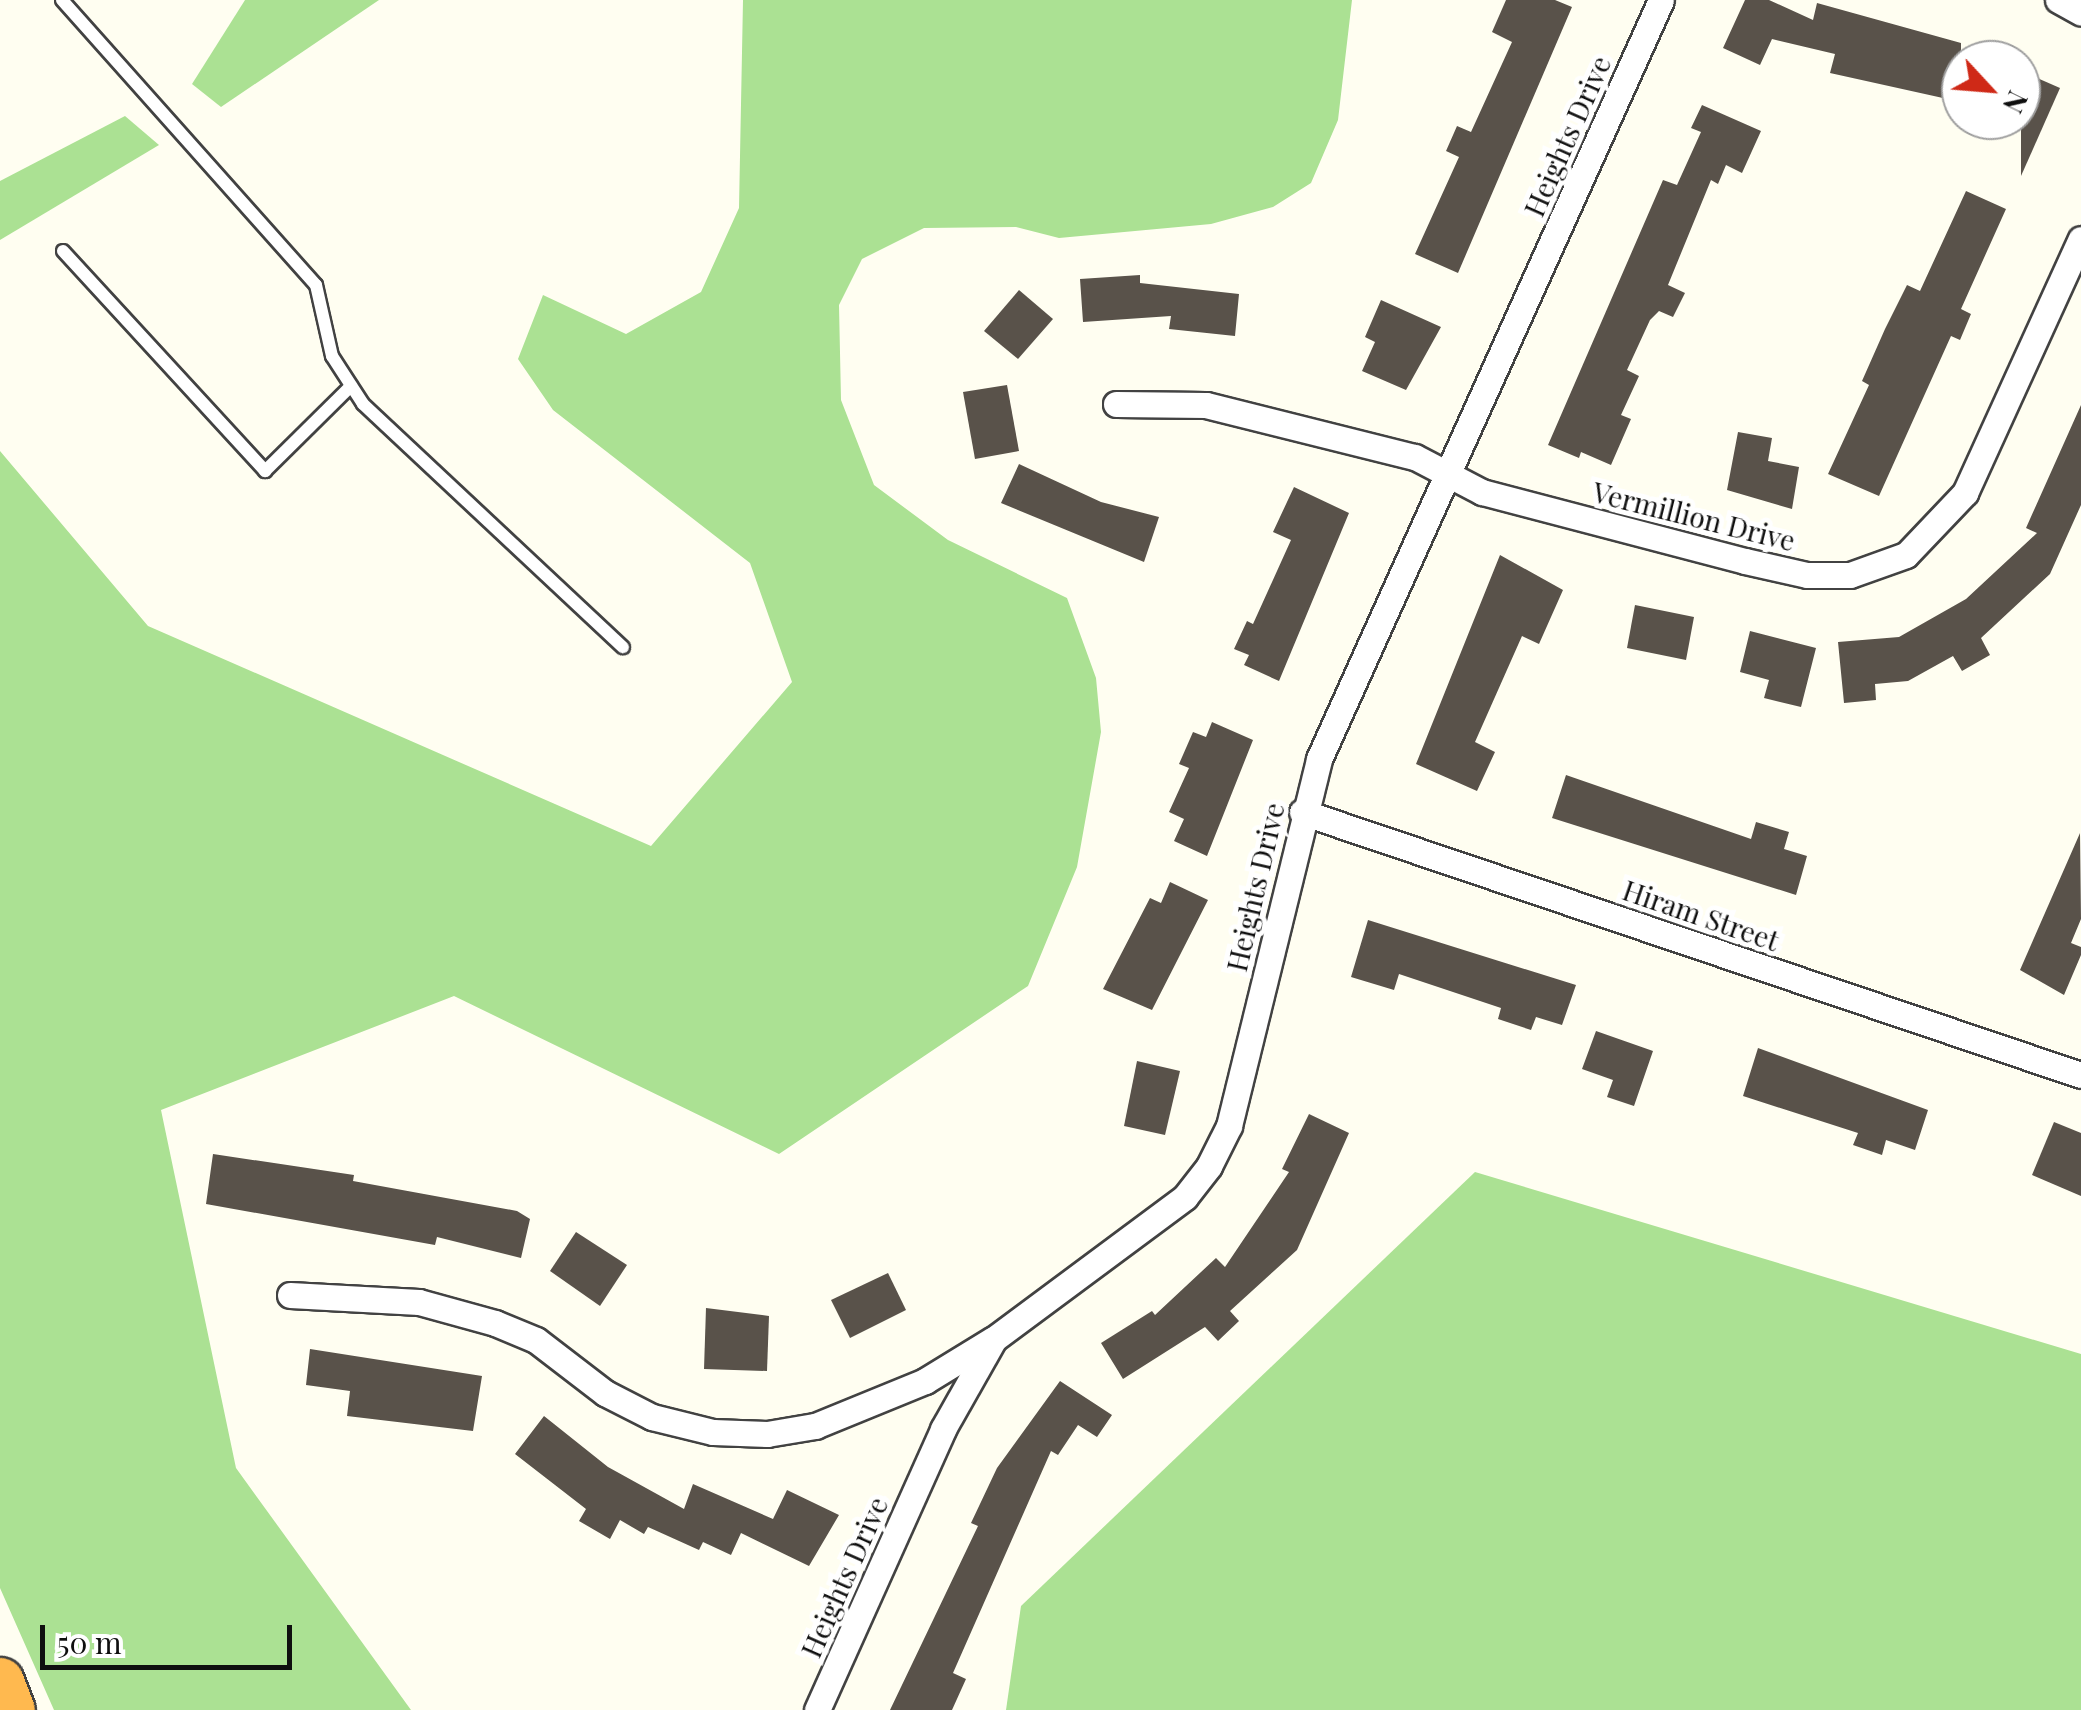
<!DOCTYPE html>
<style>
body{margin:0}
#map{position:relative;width:2081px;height:1710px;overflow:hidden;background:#fffef1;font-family:"Playfair Display",serif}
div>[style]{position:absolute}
.forest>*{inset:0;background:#abe193}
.building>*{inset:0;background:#59524a}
.roads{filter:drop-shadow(2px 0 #424242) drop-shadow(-2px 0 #424242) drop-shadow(0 2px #424242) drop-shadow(0 -2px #424242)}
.lane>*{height:12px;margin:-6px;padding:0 6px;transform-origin:6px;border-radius:6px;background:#fff}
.street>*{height:25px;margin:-12.5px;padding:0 12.5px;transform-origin:12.5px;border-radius:12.5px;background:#fff}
.highway>*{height:48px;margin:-24px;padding:0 24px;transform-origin:24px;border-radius:24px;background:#ffb94f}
span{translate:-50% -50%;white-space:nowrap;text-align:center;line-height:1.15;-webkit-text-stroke:10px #fff;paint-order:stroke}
.street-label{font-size:28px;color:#0f0f0f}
.north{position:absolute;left:1941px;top:40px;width:100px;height:100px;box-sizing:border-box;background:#fff;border:2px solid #9f9f9f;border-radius:50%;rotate:116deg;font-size:28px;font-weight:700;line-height:40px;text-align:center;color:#0f0f0f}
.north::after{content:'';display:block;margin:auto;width:35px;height:45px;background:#cf2917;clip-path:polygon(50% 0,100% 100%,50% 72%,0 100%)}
.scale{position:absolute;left:40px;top:1625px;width:252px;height:45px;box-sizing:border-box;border:5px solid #0f0f0f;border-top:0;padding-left:12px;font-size:30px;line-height:35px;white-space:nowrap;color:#0f0f0f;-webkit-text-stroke:8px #fff;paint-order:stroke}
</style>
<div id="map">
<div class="forest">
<i style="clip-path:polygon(245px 0,379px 0,221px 107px,192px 84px)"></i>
<i style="clip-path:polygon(743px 0,1352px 0,1338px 120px,1311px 183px,1273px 207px,1211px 224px,1059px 238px,1016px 227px,924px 228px,862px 259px,839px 305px,841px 400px,874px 485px,948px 540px,1067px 598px,1096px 678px,1101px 732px,1077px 867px,1028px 986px,779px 1154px,454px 996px,161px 1110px,236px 1468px,411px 1710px,54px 1710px,0 1588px,0 451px,148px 626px,651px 846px,792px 682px,750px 563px,553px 410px,518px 359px,543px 295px,626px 334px,701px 292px,739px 208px)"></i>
<i style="clip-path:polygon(125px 116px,159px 145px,0 240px,0 181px)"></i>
<i style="clip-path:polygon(1475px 1172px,2081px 1354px,2081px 1710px,1006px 1710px,1021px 1606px)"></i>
</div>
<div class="building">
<i style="clip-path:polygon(1506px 0,1555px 0,1572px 7px,1458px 273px,1415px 254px,1459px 157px,1446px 151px,1457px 126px,1471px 132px,1512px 42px,1492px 32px)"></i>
<i style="clip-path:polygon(1745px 0,1769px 0,1813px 20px,1817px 3px,1961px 43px,1961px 102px,1830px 73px,1835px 54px,1772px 39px,1760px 65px,1723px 48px)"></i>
<i style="clip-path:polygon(2021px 71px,2060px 88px,2021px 176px)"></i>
<i style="clip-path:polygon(1702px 105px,1761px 131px,1742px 173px,1726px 165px,1718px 184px,1711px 180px,1668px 285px,1685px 293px,1673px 317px,1659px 311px,1650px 320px,1627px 370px,1639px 376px,1621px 415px,1631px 419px,1611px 465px,1581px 452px,1579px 458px,1548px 445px,1663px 180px,1677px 185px,1701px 132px,1691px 128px)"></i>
<i style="clip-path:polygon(1966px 191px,2006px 209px,1961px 309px,1971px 314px,1960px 340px,1951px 336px,1879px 496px,1828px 474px,1869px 385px,1862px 381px,1885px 329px,1907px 285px,1920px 291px)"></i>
<i style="clip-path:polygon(1140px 275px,1140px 283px,1239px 294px,1235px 336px,1169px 329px,1171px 316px,1083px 322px,1080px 279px)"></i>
<i style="clip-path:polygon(1019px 290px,1053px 319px,1018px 359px,984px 331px)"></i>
<i style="clip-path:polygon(1381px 300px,1441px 327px,1406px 390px,1362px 371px,1375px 342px,1365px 337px)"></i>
<i style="clip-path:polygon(1007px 385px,1019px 451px,975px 459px,963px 392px)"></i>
<i style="clip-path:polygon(2081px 405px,2081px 505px,2050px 574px,1981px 638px,1990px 655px,1962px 671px,1953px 656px,1908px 681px,1875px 684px,1876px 700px,1844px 703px,1838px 642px,1899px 637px,1966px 599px,2037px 533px,2026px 528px)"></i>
<i style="clip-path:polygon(1738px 432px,1772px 438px,1768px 461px,1799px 467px,1792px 509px,1727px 490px)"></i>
<i style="clip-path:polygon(1019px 464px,1101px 502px,1159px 517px,1144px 562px,1001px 503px)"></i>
<i style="clip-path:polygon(1294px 487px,1349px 513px,1279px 681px,1244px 665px,1249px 655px,1234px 649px,1247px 621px,1253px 624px,1291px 540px,1273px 532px)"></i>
<i style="clip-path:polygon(1500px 555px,1563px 590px,1539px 644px,1522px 636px,1475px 742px,1495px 752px,1477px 791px,1416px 764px)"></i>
<i style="clip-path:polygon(1635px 605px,1694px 617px,1686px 660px,1627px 648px)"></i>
<i style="clip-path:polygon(1750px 631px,1816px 648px,1801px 707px,1764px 698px,1769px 680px,1740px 672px)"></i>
<i style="clip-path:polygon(1212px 722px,1253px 740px,1207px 856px,1174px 841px,1184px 819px,1169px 812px,1189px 768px,1179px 764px,1193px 732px,1206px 737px)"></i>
<i style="clip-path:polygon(1566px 775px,1751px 839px,1756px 822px,1789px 832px,1784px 849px,1807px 856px,1796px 895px,1552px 818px)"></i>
<i style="clip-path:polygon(2080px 833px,2081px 919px,2071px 943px,2081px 947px,2081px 955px,2064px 995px,2020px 970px)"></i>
<i style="clip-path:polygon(1170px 882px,1208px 900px,1152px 1010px,1103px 989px,1150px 898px,1161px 903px)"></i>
<i style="clip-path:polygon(1368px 920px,1576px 985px,1562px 1025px,1536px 1017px,1531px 1030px,1498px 1019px,1501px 1008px,1399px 974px,1394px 990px,1351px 977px)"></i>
<i style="clip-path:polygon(1596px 1031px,1653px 1051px,1634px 1106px,1607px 1097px,1613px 1080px,1582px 1069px)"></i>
<i style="clip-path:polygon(1758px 1048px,1928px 1110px,1915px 1150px,1886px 1140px,1882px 1155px,1853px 1145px,1858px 1133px,1743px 1096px)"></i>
<i style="clip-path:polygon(1137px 1061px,1180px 1071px,1165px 1135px,1124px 1126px)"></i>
<i style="clip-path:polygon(1309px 1114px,1349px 1133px,1297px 1250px,1230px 1311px,1239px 1321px,1218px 1341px,1205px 1327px,1123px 1379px,1101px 1343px,1152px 1311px,1155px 1315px,1216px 1258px,1225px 1267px,1289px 1172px,1282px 1169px)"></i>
<i style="clip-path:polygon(2054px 1122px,2081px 1133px,2081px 1196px,2032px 1175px)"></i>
<i style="clip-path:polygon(213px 1154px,354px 1175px,353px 1181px,517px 1211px,530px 1219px,521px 1258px,437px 1237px,435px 1245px,206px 1204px)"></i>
<i style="clip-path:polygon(576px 1232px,627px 1265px,600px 1306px,550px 1271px)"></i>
<i style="clip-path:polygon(888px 1273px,906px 1310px,850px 1338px,831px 1300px)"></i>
<i style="clip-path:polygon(706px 1308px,769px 1316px,767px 1371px,704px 1369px)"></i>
<i style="clip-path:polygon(310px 1349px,482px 1376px,473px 1431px,347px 1416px,350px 1391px,306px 1385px)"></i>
<i style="clip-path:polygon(1060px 1381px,1112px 1415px,1097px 1437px,1078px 1425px,1058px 1455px,1051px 1451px,953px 1673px,966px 1679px,952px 1710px,890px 1710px,978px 1526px,971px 1523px,997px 1468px)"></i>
<i style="clip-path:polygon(544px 1416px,608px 1467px,684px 1509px,693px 1484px,773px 1519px,787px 1490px,839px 1515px,809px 1566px,741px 1533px,731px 1555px,703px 1542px,699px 1550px,648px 1527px,644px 1534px,620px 1520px,610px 1539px,579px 1521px,586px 1509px,515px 1454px)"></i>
</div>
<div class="roads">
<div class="lane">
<i style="left:62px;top:0;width:382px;rotate:48.3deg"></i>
<i style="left:316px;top:285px;width:73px;rotate:77.3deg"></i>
<i style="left:332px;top:356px;width:57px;rotate:57.1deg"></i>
<i style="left:363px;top:404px;width:356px;rotate:43.1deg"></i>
<i style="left:63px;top:251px;width:299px;rotate:47.4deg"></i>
<i style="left:265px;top:471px;width:121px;rotate:-44.7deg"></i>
</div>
<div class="street">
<i style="left:2058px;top:0;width:26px;rotate:29deg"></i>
<i style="left:1116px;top:404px;width:90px;rotate:0.6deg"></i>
<i style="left:1206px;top:405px;width:215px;rotate:14deg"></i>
<i style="left:1415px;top:457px;width:76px;rotate:27.6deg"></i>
<i style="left:1482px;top:492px;width:272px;rotate:14.7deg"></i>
<i style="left:1745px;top:561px;width:64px;rotate:12.7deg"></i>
<i style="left:1807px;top:575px;width:43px"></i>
<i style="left:1850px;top:575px;width:59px;rotate:-19.7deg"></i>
<i style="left:1906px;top:555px;width:86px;rotate:-46.4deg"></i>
<i style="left:1965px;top:493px;width:279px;rotate:-65.5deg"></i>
<i style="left:1302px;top:812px;width:822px;rotate:18.66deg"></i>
<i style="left:290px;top:1295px;width:129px;rotate:3.1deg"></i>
<i style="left:419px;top:1302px;width:79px;rotate:15.4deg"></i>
<i style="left:495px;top:1323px;width:44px;rotate:22.5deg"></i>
<i style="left:536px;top:1340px;width:87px;rotate:37.5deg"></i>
<i style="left:605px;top:1393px;width:53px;rotate:27.1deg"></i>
<i style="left:652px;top:1417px;width:63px;rotate:13.8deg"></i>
<i style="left:713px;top:1432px;width:54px;rotate:2.1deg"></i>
<i style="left:767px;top:1434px;width:49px;rotate:-9.5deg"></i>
<i style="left:815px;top:1426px;width:119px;rotate:-22.2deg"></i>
<i style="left:925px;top:1381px;width:79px;rotate:-31.5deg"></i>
<i style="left:817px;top:1710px;width:308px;rotate:-65.8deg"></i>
<i style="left:943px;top:1429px;width:103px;rotate:-60.5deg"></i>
<i style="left:994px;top:1339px;width:238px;rotate:-36.6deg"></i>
<i style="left:1185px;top:1197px;width:39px;rotate:-52deg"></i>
<i style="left:1209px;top:1166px;width:45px;rotate:-63.4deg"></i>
<i style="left:1229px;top:1126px;width:378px;rotate:-76.2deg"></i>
<i style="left:1319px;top:759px;width:832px;rotate:-65.74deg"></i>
</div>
<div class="highway">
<i style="left:0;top:1682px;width:30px;rotate:69deg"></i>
</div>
</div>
<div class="street-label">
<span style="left:1567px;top:136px;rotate:-66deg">Heights Drive</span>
<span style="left:1694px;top:516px;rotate:14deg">Vermillion Drive</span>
<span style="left:1255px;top:887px;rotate:-77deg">Heights Drive</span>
<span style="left:1701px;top:915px;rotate:19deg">Hiram Street</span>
<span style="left:844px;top:1577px;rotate:-66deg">Heights Drive</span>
</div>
<div class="north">N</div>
<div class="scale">50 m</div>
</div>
